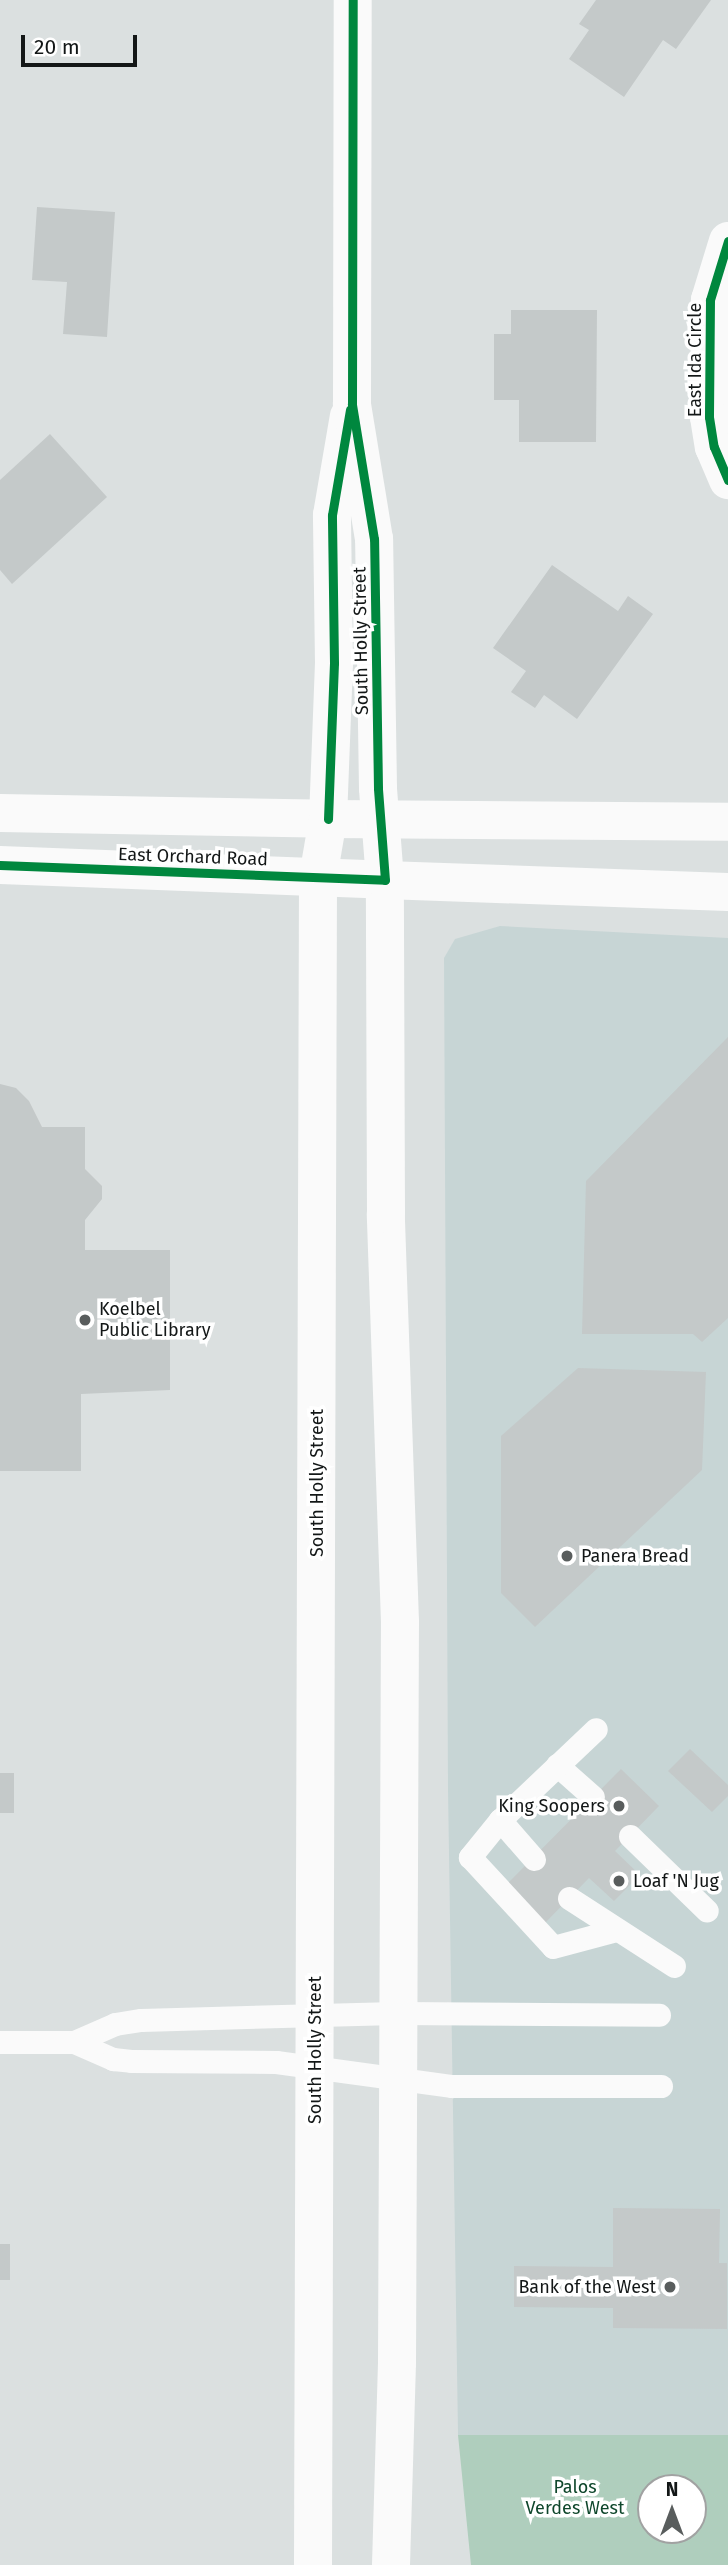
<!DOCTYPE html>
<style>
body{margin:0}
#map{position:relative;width:728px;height:2565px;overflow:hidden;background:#dbe0e0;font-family:"Fira Sans",sans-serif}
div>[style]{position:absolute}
.built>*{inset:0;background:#c7d5d5}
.green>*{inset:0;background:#afcebd}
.building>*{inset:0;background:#c4c9c9}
.service>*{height:23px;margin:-11.5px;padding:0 11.5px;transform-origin:11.5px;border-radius:11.5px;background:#fafafa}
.minor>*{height:38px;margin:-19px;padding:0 19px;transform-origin:19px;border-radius:19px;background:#fafafa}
.tertiary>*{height:38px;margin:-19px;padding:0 19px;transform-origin:19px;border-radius:19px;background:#fafafa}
.secondary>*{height:38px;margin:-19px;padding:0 19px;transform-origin:19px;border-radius:19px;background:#fafafa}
.cycleway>*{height:9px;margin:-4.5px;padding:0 4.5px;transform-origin:4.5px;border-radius:4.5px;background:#00873e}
.dots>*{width:19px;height:19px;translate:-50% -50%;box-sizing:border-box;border:4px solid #fff;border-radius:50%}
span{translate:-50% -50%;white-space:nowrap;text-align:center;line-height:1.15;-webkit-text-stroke:7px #fff;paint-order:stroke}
.street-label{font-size:18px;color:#131717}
.poi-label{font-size:18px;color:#131717}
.left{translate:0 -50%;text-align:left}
.right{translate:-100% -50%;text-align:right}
.park-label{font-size:18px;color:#0f472c}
.north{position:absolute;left:637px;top:2474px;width:70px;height:70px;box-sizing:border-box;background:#fff;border:2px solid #a1a2a2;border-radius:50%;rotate:0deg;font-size:19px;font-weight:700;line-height:28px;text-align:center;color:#131717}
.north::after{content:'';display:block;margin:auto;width:24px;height:32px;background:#595d5d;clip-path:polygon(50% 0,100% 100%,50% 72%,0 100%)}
.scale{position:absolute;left:21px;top:35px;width:116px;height:32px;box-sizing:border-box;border:4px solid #131717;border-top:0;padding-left:9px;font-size:21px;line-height:24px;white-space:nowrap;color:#131717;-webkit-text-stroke:5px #fff;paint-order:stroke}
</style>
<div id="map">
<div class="built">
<i style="clip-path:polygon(500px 926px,728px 938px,728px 2435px,458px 2435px,448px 1790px,444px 958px,455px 939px)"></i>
</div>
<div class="green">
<i style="clip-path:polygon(evenodd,458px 2435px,728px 2435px,728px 2565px,471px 2565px,458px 2435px,651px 2488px,693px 2488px,693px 2530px,651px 2530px,651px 2488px)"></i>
</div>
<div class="building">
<i style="clip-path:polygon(596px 0,711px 0,676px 49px,663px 40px,624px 97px,569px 59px,589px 30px,579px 24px)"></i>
<i style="clip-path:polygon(37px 207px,115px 212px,107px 337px,63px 334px,67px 282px,32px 280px)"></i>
<i style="clip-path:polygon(511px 310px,597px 310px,596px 442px,519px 442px,519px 400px,494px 400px,494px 334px,511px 334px)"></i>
<i style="clip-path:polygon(50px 434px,107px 497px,12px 584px,0 570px,0 480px)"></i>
<i style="clip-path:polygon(552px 565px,618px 611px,628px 596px,653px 614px,577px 719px,544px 695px,535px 708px,511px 692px,526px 671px,493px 648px)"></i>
<i style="clip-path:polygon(728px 1037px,728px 1318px,702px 1342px,693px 1334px,582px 1334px,586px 1181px)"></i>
<i style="clip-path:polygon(0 1084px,16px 1088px,29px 1101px,42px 1127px,85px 1127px,85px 1169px,102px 1186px,102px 1199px,85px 1220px,85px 1250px,170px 1250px,170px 1390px,81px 1394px,81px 1471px,0 1471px)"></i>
<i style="clip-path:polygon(578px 1368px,706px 1372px,702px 1470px,535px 1627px,501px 1593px,501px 1436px)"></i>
<i style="clip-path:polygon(690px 1749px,728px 1785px,728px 1796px,712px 1812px,668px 1771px)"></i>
<i style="clip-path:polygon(621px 1769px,659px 1806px,615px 1851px,640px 1875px,614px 1901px,589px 1878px,545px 1923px,506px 1885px)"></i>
<i style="clip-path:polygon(0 1773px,14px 1773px,14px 1813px,0 1813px)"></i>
<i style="clip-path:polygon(613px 2208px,720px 2209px,719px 2263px,727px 2263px,727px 2329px,613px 2328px,613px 2308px,514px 2307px,514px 2266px,613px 2267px)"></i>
<i style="clip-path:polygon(0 2244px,10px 2244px,10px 2280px,0 2280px)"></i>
</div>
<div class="service">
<i style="left:557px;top:1765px;width:48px;rotate:41.6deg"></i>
<i style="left:500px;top:1820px;width:48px;rotate:129deg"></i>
<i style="left:470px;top:1857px;width:122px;rotate:47.3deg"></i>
<i style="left:553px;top:1947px;width:65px;rotate:-15.1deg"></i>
<i style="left:630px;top:1836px;width:107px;rotate:44.2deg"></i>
<i style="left:534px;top:1859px;width:52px;rotate:-131.1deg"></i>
<i style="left:500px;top:1820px;width:132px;rotate:-43.5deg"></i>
<i style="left:569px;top:1898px;width:125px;rotate:32.9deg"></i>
<i style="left:0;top:2042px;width:74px"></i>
<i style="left:74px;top:2042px;width:43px;rotate:23.6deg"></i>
<i style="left:113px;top:2059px;width:18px;rotate:6deg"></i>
<i style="left:131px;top:2061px;width:145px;rotate:0.4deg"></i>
<i style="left:276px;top:2062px;width:178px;rotate:7.8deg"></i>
<i style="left:452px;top:2086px;width:209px"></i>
<i style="left:74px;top:2042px;width:45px;rotate:-23.7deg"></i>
<i style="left:115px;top:2024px;width:26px;rotate:-9deg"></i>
<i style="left:141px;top:2020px;width:254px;rotate:-1.6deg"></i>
<i style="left:395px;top:2013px;width:264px;rotate:0.4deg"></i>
</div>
<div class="minor">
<i style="left:728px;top:241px;width:62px;rotate:107deg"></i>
<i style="left:710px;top:300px;width:117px;rotate:90.5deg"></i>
<i style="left:709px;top:417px;width:30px;rotate:81deg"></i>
<i style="left:714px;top:447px;width:36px;rotate:67deg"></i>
</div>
<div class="tertiary">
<i style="left:0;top:813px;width:328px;rotate:1deg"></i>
<i style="left:328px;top:819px;width:156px;rotate:-87.8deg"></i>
<i style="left:334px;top:663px;width:148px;rotate:-90.8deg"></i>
<i style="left:332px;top:515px;width:100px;rotate:-80.3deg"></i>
<i style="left:0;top:865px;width:385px;rotate:2.2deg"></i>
<i style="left:385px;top:880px;width:92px;rotate:-94.4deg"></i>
<i style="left:378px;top:788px;width:249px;rotate:-90.9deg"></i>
<i style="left:374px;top:539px;width:137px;rotate:-99.3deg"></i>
<i style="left:352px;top:404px;width:404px;rotate:-89.9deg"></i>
</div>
<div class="secondary">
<i style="left:313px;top:2565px;width:1688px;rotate:-89.83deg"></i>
<i style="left:318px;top:877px;width:59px;rotate:-80.2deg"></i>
<i style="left:328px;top:819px;width:400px;rotate:0.4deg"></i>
<i style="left:391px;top:2565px;width:202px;rotate:-88.3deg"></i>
<i style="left:397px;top:2363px;width:741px;rotate:-89.77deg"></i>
<i style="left:400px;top:1622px;width:408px;rotate:-92deg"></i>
<i style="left:386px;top:1214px;width:334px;rotate:-90.2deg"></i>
<i style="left:385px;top:880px;width:343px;rotate:2deg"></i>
</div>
<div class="cycleway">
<i style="left:728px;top:241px;width:62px;rotate:107deg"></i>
<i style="left:710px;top:300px;width:117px;rotate:90.5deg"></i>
<i style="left:709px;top:417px;width:30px;rotate:81deg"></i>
<i style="left:714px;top:447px;width:36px;rotate:67deg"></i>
<i style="left:328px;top:819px;width:156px;rotate:-87.8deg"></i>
<i style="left:334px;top:663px;width:148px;rotate:-90.8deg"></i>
<i style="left:332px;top:515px;width:107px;rotate:-80.3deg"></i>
<i style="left:0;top:865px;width:385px;rotate:2.2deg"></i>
<i style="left:385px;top:880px;width:92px;rotate:-94.4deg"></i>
<i style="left:378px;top:788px;width:249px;rotate:-90.9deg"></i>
<i style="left:374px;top:539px;width:137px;rotate:-99.3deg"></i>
<i style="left:352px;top:404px;width:404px;rotate:-89.9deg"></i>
</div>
<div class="dots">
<i style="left:85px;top:1320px;background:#595d5d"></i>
<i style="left:567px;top:1556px;background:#595d5d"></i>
<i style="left:619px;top:1806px;background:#595d5d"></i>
<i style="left:619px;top:1881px;background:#595d5d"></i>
<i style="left:670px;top:2287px;background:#595d5d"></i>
</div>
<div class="street-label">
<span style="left:695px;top:360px;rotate:-90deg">East Ida Circle</span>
<span style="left:361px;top:641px;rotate:-91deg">South Holly Street</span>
<span style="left:193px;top:857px;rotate:2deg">East Orchard Road</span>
<span style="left:317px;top:1483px;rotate:-90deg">South Holly Street</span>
<span style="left:315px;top:2050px;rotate:-90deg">South Holly Street</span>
</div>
<div class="poi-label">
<span class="left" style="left:99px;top:1320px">Koelbel<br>Public Library</span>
<span class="left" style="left:581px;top:1556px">Panera Bread</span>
<span class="right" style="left:605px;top:1806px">King Soopers</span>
<span class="left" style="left:633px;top:1881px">Loaf 'N Jug</span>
<span class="right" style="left:656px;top:2287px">Bank of the West</span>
</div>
<div class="park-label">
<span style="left:575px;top:2498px">Palos<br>Verdes West</span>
</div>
<div class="north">N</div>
<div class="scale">20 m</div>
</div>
